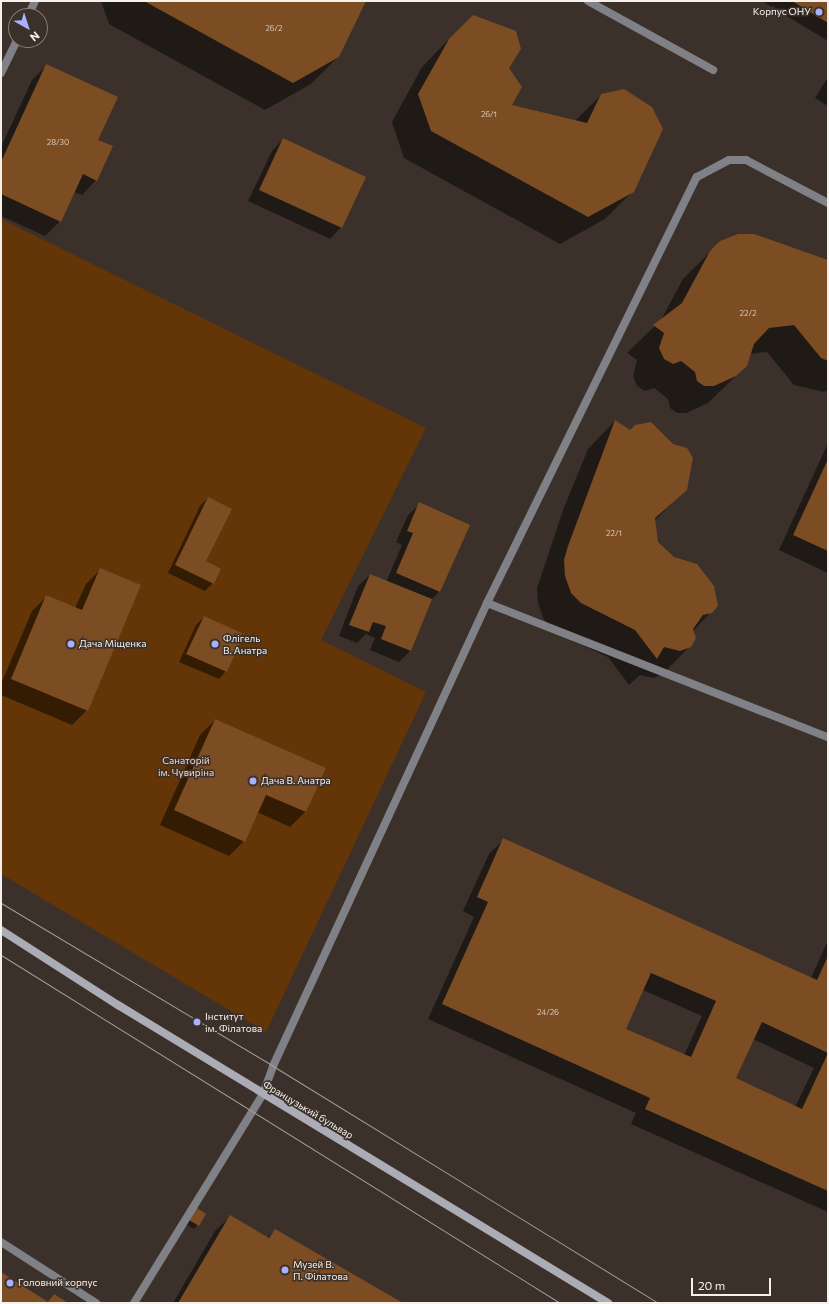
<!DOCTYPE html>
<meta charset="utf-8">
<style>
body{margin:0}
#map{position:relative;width:829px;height:1304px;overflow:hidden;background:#3b312a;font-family:Commissioner,sans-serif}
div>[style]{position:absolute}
.green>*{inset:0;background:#633507}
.shadow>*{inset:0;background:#0007}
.building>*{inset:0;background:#7c4c23}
.lane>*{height:8px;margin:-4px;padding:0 4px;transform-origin:4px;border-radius:4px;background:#808186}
.secondary>*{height:8px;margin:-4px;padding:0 4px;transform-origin:4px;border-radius:4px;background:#abacb5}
.tram>*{height:1px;margin:-0.5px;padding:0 0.5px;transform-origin:0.5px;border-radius:0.5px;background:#a49c96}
.dots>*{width:11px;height:11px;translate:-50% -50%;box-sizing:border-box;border:2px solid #3b312a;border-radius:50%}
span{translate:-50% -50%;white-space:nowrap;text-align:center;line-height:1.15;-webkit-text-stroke:3px #3b312a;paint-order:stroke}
.number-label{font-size:8px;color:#d8c7b9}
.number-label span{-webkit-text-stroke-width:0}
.poi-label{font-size:10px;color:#f6f0eb}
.right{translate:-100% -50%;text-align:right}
.left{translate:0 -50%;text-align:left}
.park-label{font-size:10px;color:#f6d6c0}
.street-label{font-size:10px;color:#f6f0eb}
.frame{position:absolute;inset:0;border:2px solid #f6f0eb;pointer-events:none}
.north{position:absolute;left:8px;top:8px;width:40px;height:40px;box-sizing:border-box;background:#3b312a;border:1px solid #867d77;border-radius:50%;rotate:141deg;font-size:11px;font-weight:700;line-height:16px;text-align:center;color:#f6f0eb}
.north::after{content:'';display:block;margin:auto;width:14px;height:18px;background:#a9b0fc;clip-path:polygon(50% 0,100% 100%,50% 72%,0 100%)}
.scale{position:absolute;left:691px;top:1278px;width:80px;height:18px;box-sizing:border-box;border:2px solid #f6f0eb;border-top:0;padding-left:5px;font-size:12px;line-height:14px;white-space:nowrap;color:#f6f0eb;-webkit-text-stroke:3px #3b312a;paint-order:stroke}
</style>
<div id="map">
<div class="green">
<i style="clip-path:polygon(1px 219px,426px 428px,321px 640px,426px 692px,266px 1032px,1px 874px)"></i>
</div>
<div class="shadow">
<i style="clip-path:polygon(101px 1px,365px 1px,338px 57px,311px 84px,265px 110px,109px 24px)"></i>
<i style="clip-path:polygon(762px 1px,828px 1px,828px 41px)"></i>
<i style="clip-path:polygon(449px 39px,508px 68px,510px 105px,575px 121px,601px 95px,633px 191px,605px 219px,560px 244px,404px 158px,392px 122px,422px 67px)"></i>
<i style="clip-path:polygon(47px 65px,97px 140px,96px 180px,82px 195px,74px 192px,60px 221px,45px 236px,1px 216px,1px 147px,32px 80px)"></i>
<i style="clip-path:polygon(828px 77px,828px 106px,815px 98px)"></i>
<i style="clip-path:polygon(283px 139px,341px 227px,330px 239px,248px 201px,272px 151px)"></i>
<i style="clip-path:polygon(754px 235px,828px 263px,828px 390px,824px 392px,794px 385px,767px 352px,750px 354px,746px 366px,708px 403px,686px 413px,677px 413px,670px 408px,668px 399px,654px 388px,645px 391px,637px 386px,633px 376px,637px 360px,627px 353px,661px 320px,683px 279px,721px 241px)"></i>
<i style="clip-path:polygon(615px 421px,686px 489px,654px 521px,657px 543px,711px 612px,693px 631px,690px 646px,663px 674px,653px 678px,640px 675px,629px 685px,608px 657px,566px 638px,544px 620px,538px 603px,537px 588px,563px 510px,588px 449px)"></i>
<i style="clip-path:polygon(828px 443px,828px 573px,779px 550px)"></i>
<i style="clip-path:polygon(208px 498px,205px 562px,213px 583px,205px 591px,168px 573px,200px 506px)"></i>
<i style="clip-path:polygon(420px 504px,469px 526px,439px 592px,431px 600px,410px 651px,399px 662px,370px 650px,375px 638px,366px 634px,357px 643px,339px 636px,358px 586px,370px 575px,386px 582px,402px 545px,396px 542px,408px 515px)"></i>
<i style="clip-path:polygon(101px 569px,87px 710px,72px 725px,1px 695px,1px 684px,32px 611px,47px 596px,75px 608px,86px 584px)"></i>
<i style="clip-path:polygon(204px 617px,226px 671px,219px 679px,179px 662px,196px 625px)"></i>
<i style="clip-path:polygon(215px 720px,325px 769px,305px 812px,290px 827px,257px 812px,244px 841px,229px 856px,160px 825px,200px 735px)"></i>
<i style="clip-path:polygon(evenodd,503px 840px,811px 978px,828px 940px,828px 1212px,631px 1124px,636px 1113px,428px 1019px,474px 917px,463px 911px,489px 854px,503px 840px,643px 990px,702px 1016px,684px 1055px,625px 1029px,643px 990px,503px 840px,753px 1039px,814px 1068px,795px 1107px,734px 1078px,753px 1039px)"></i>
<i style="clip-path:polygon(193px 1213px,205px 1215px,194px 1229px,186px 1224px)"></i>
<i style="clip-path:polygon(230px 1217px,267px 1238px,275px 1230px,401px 1303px,173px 1303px,215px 1231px)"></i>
</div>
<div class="building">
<i style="clip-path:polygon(144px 1px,366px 1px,339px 57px,293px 83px)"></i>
<i style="clip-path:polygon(792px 1px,828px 1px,828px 23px)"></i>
<i style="clip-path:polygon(473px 15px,516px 31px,521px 49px,509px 68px,522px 87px,512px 105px,587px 123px,601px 94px,624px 89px,652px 107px,663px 129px,634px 192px,588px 217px,431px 131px,418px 94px,449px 39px)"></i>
<i style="clip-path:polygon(46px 64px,118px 97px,98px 140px,113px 146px,97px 181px,83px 174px,61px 222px,1px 194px,1px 162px)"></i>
<i style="clip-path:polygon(283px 138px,366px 177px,342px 228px,259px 190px)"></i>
<i style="clip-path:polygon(738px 234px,754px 234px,828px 260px,828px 361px,821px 358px,794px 325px,769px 328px,754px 344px,747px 366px,736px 376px,714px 386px,704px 386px,697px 381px,695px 372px,681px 361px,673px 364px,664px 359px,659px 348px,664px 333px,653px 325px,682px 303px,710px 251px,720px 241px)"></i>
<i style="clip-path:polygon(615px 420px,630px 430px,635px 425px,651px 422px,673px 444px,687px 448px,693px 458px,687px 490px,655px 518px,658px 542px,674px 557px,697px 564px,714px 586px,718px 606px,712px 613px,703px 615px,693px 629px,696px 638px,691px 647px,680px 651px,664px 647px,657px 659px,635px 630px,581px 603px,571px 593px,565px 576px,564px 560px,568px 546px)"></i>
<i style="clip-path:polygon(828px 459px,828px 551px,793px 535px)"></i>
<i style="clip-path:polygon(208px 497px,232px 509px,206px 561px,221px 569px,214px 584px,175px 565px)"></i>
<i style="clip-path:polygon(419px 502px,470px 525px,440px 592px,396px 573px,413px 533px,407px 531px)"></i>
<i style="clip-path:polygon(100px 568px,141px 585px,88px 711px,11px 679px,46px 595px,82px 610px)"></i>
<i style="clip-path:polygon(370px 574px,432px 599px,411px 651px,381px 639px,386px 626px,373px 622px,369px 632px,349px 625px)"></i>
<i style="clip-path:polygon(204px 616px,244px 634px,227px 672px,186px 654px)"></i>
<i style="clip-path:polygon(215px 719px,326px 768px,306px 812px,266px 795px,245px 842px,174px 810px)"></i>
<i style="clip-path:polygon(evenodd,503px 838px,817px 980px,828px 956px,828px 1191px,645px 1109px,650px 1098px,442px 1004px,488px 902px,477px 897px,503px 838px,651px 973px,716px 1001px,691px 1057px,626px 1029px,651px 973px,503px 838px,762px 1022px,828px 1053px,802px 1109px,736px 1078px,762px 1022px)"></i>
<i style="clip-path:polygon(197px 1208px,206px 1214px,199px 1226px,189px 1220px)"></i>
<i style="clip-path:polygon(230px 1215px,269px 1238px,275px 1229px,403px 1303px,178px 1303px)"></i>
<i style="clip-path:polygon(1px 1272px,48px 1302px,54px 1294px,68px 1303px,1px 1303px)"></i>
</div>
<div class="lane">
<i style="left:588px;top:1px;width:143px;rotate:28.9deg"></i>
<i style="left:28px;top:16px;width:17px;rotate:-65deg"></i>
<i style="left:1px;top:73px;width:37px;rotate:-64deg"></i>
<i style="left:487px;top:603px;width:366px;rotate:21.5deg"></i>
<i style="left:1px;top:1242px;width:113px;rotate:32.7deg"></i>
<i style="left:134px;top:1303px;width:246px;rotate:-58.3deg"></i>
<i style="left:263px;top:1094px;width:30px;rotate:-70deg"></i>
<i style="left:273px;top:1066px;width:510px;rotate:-65.19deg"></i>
<i style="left:487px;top:603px;width:475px;rotate:-63.8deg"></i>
<i style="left:697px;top:177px;width:36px;rotate:-28deg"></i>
<i style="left:729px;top:160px;width:17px"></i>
<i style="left:746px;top:160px;width:93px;rotate:27.7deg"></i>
</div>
<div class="secondary">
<i style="left:1px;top:930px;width:139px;rotate:32.7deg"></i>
<i style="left:118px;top:1005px;width:574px;rotate:31.31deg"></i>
</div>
<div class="tram">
<i style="left:1px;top:903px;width:317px;rotate:30.9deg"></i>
<i style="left:273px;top:1066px;width:452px;rotate:31.6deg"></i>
<i style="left:1px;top:955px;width:658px;rotate:31.9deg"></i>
</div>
<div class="dots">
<i style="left:819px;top:12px;background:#a9b0fc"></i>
<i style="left:71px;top:644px;background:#a9b0fc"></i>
<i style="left:215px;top:644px;background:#a9b0fc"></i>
<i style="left:253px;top:781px;background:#a9b0fc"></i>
<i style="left:197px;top:1022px;background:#a9b0fc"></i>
<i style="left:285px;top:1270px;background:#a9b0fc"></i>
<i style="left:10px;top:1283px;background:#a9b0fc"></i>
</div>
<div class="number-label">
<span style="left:274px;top:29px">26/2</span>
<span style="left:489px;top:115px">26/1</span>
<span style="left:58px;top:143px">28/30</span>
<span style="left:748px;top:314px">22/2</span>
<span style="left:614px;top:534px">22/1</span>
<span style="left:548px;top:1013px">24/26</span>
</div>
<div class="poi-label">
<span class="right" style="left:811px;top:12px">Корпус ОНУ</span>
<span class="left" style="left:223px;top:644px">Флігель<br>В. Анатра</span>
<span class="left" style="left:79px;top:644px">Дача Міщенка</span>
<span class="left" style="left:261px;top:781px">Дача В. Анатра</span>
<span class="left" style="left:205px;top:1022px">Інститут<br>ім. Філатова</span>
<span class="left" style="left:293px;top:1270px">Музей В.<br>П. Філатова</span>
<span class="left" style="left:18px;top:1283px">Головний корпус</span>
</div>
<div class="park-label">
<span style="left:186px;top:766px">Санаторій<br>ім. Чувиріна</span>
</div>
<div class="street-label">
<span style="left:308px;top:1110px;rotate:31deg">Французький бульвар</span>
</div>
<div class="frame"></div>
<div class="north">N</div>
<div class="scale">20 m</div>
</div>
